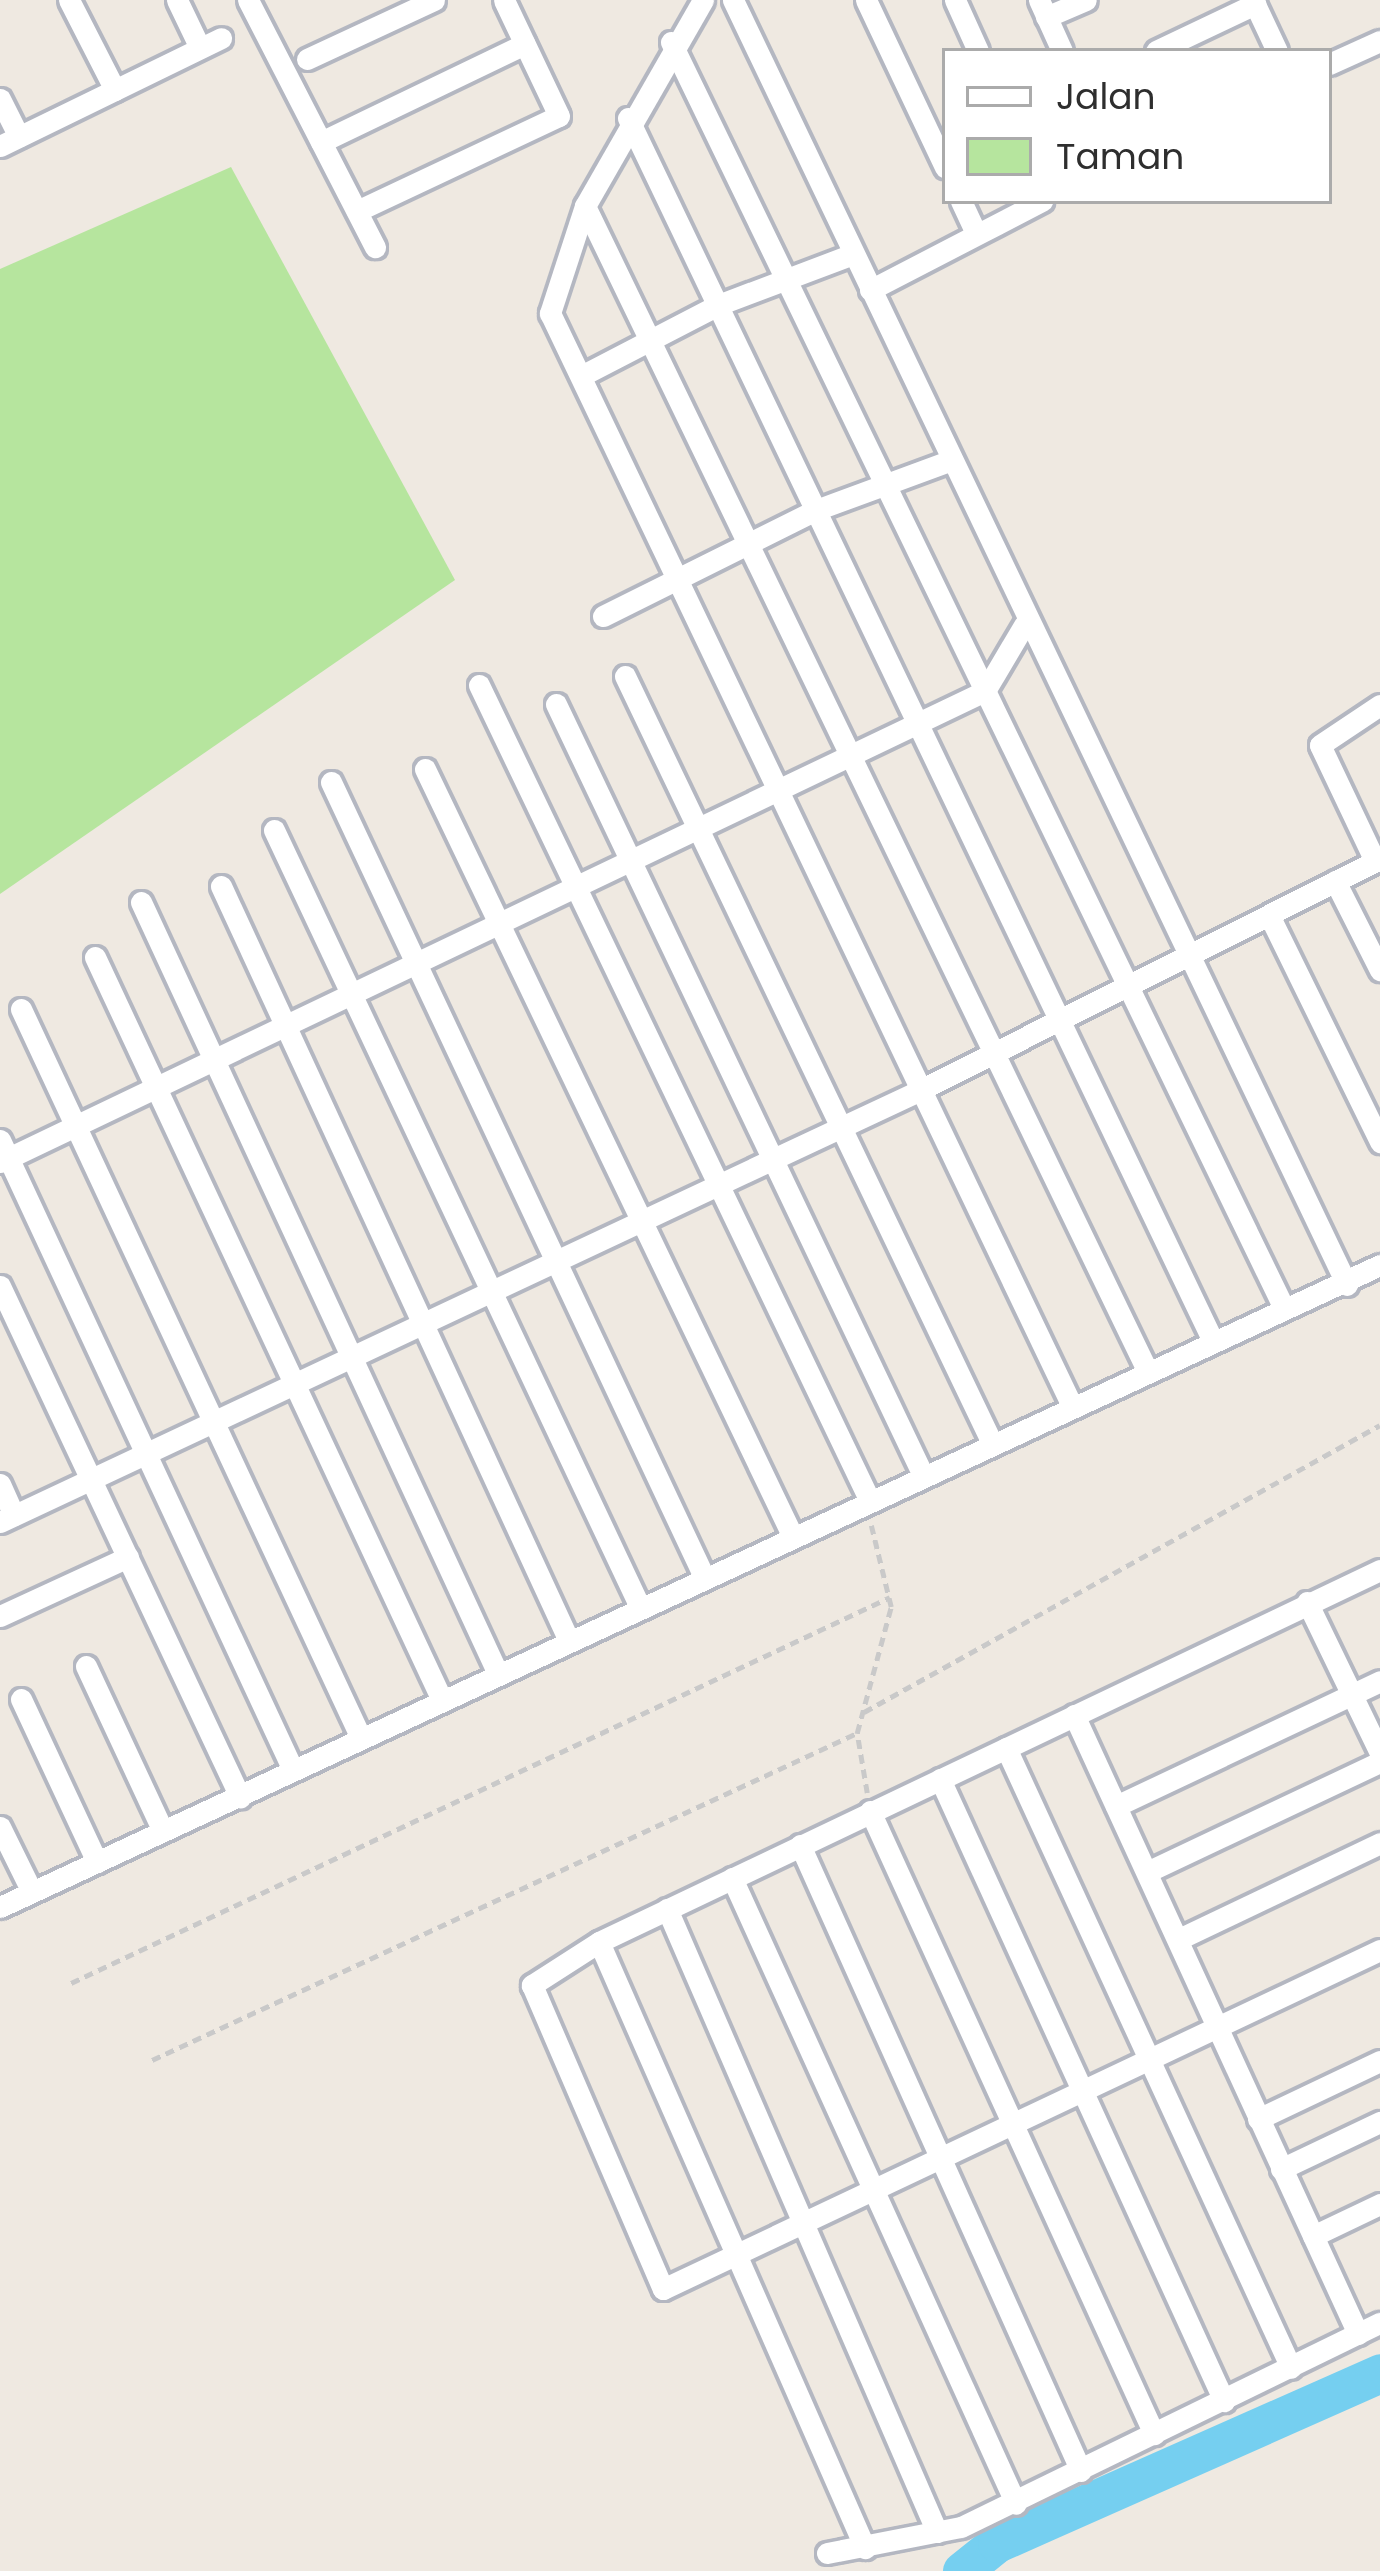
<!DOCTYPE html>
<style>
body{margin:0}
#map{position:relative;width:1380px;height:2571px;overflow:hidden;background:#efe9e1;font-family:Poppins,sans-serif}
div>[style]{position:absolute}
.green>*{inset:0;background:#b6e59e}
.river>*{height:39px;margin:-19.5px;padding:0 19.5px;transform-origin:19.5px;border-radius:19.5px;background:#75cff0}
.path>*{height:4.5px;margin-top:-2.25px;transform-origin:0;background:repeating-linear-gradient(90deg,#c9c9c9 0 9px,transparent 0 15px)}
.roads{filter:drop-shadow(3px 0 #b4b7c1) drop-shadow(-3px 0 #b4b7c1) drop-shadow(0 3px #b4b7c1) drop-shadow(0 -3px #b4b7c1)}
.minor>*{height:21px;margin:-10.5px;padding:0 10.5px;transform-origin:10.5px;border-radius:10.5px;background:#fff}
span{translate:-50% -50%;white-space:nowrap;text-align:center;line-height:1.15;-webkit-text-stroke:10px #fff;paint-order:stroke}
.legend{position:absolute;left:942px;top:48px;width:390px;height:156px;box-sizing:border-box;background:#fff;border:3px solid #ababab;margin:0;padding:15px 21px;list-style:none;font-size:36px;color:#2e2e2e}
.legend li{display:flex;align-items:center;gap:24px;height:60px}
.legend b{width:60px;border:3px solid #ababab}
</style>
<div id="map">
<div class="green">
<i style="clip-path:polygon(231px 167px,455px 580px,0 894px,0 269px)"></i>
</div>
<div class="river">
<i style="left:962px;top:2571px;width:45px;rotate:-38.7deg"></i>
<i style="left:997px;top:2543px;width:419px;rotate:-23.9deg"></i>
</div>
<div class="path">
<i style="left:864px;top:1712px;width:590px;rotate:-29.08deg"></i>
<i style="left:867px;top:1793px;width:61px;rotate:-99.5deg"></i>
<i style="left:857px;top:1733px;width:131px;rotate:-74.9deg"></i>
<i style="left:891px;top:1607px;width:84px;rotate:-103.7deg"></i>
<i style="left:71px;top:1983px;width:905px;rotate:-25.23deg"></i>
<i style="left:152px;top:2060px;width:777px;rotate:-24.88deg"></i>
</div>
<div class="roads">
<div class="minor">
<i style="left:69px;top:0;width:101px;rotate:62.9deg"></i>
<i style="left:177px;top:0;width:53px;rotate:64.4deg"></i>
<i style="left:248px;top:0;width:278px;rotate:62.8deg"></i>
<i style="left:703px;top:0;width:237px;rotate:119.8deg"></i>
<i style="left:585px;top:206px;width:113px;rotate:108.1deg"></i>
<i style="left:550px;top:313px;width:1211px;rotate:64.47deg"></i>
<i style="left:733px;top:0;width:1424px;rotate:64.46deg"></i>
<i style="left:866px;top:0;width:185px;rotate:64.7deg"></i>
<i style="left:955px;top:0;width:56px;rotate:65.7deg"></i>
<i style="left:1039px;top:0;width:56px;rotate:65.7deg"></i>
<i style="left:1253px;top:0;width:56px;rotate:64.8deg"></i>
<i style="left:1046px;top:17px;width:43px;rotate:-23deg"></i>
<i style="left:671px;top:42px;width:1402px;rotate:64.17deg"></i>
<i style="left:1156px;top:51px;width:110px;rotate:-25.4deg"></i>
<i style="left:307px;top:59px;width:140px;rotate:-24.9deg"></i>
<i style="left:1329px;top:64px;width:56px;rotate:-24.3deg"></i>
<i style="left:0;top:99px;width:42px;rotate:63.4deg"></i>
<i style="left:628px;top:118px;width:1349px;rotate:64.44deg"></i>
<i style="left:321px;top:142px;width:226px;rotate:-25.7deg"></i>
<i style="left:0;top:146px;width:246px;rotate:-26deg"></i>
<i style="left:961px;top:201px;width:35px;rotate:65deg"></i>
<i style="left:585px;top:206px;width:1295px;rotate:64.23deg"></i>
<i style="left:357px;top:211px;width:223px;rotate:-25.2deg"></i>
<i style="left:559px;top:116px;width:128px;rotate:-115.4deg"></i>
<i style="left:870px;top:290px;width:194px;rotate:-27.4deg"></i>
<i style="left:581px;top:376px;width:154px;rotate:-27.4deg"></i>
<i style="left:718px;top:305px;width:144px;rotate:-20.7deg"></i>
<i style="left:603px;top:616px;width:238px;rotate:-26.5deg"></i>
<i style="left:816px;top:510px;width:145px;rotate:-20.2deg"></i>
<i style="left:625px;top:676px;width:850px;rotate:64.43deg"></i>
<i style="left:479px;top:685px;width:903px;rotate:64.4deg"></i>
<i style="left:556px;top:704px;width:854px;rotate:64.55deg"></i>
<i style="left:425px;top:769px;width:852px;rotate:64.4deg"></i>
<i style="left:331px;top:782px;width:878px;rotate:64.86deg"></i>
<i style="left:274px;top:830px;width:859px;rotate:64.78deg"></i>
<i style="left:1375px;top:861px;width:128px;rotate:-115.4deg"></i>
<i style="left:1320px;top:745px;width:72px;rotate:-33.7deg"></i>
<i style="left:1335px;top:881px;width:100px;rotate:63.2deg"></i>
<i style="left:221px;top:886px;width:831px;rotate:65.25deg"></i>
<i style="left:141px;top:902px;width:851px;rotate:65.18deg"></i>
<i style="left:1269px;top:915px;width:253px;rotate:63.9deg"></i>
<i style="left:95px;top:957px;width:820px;rotate:64.97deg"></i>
<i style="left:21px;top:1009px;width:804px;rotate:65deg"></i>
<i style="left:0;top:1140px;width:695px;rotate:65.06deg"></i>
<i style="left:0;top:1162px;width:1092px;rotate:-25.56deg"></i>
<i style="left:985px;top:691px;width:77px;rotate:-59.4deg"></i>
<i style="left:0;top:1286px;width:565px;rotate:64.84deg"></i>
<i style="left:0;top:1484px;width:34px;rotate:66deg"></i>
<i style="left:0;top:1522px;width:1010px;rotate:-25.14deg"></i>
<i style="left:914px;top:1093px;width:521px;rotate:-26.66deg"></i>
<i style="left:1380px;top:1570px;width:865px;rotate:154.53deg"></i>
<i style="left:599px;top:1942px;width:80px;rotate:147.3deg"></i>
<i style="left:532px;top:1985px;width:331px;rotate:66.7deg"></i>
<i style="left:663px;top:2289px;width:793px;rotate:-25.3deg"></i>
<i style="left:1307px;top:1602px;width:168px;rotate:64.2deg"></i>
<i style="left:0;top:1616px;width:141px;rotate:-24.7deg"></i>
<i style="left:86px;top:1666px;width:182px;rotate:65deg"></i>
<i style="left:21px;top:1699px;width:180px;rotate:65deg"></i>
<i style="left:1074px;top:1715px;width:681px;rotate:65.35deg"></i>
<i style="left:1006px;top:1748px;width:682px;rotate:65.31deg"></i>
<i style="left:940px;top:1779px;width:684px;rotate:65.46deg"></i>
<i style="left:1116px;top:1806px;width:292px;rotate:-25.3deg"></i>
<i style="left:870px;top:1811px;width:685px;rotate:65.49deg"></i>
<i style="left:0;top:1827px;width:72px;rotate:63.8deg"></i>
<i style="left:800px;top:1845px;width:686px;rotate:65.83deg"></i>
<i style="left:1147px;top:1872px;width:258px;rotate:-25.3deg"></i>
<i style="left:732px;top:1878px;width:687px;rotate:65.6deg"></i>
<i style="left:0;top:1907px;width:1522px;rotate:-24.95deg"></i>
<i style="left:667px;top:1909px;width:679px;rotate:66.57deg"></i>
<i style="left:1179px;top:1939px;width:223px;rotate:-25.5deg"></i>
<i style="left:599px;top:1942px;width:662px;rotate:66.3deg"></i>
<i style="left:1258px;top:2119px;width:135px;rotate:-25.4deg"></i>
<i style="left:1281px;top:2169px;width:110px;rotate:-25.4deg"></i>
<i style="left:1313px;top:2236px;width:74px;rotate:-25.5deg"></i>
<i style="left:827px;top:2553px;width:136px;rotate:-11deg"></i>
<i style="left:961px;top:2527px;width:466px;rotate:-26deg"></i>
</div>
</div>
<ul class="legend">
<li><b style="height:15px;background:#fff"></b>Jalan</li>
<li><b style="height:33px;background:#b6e59e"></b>Taman</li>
</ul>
</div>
